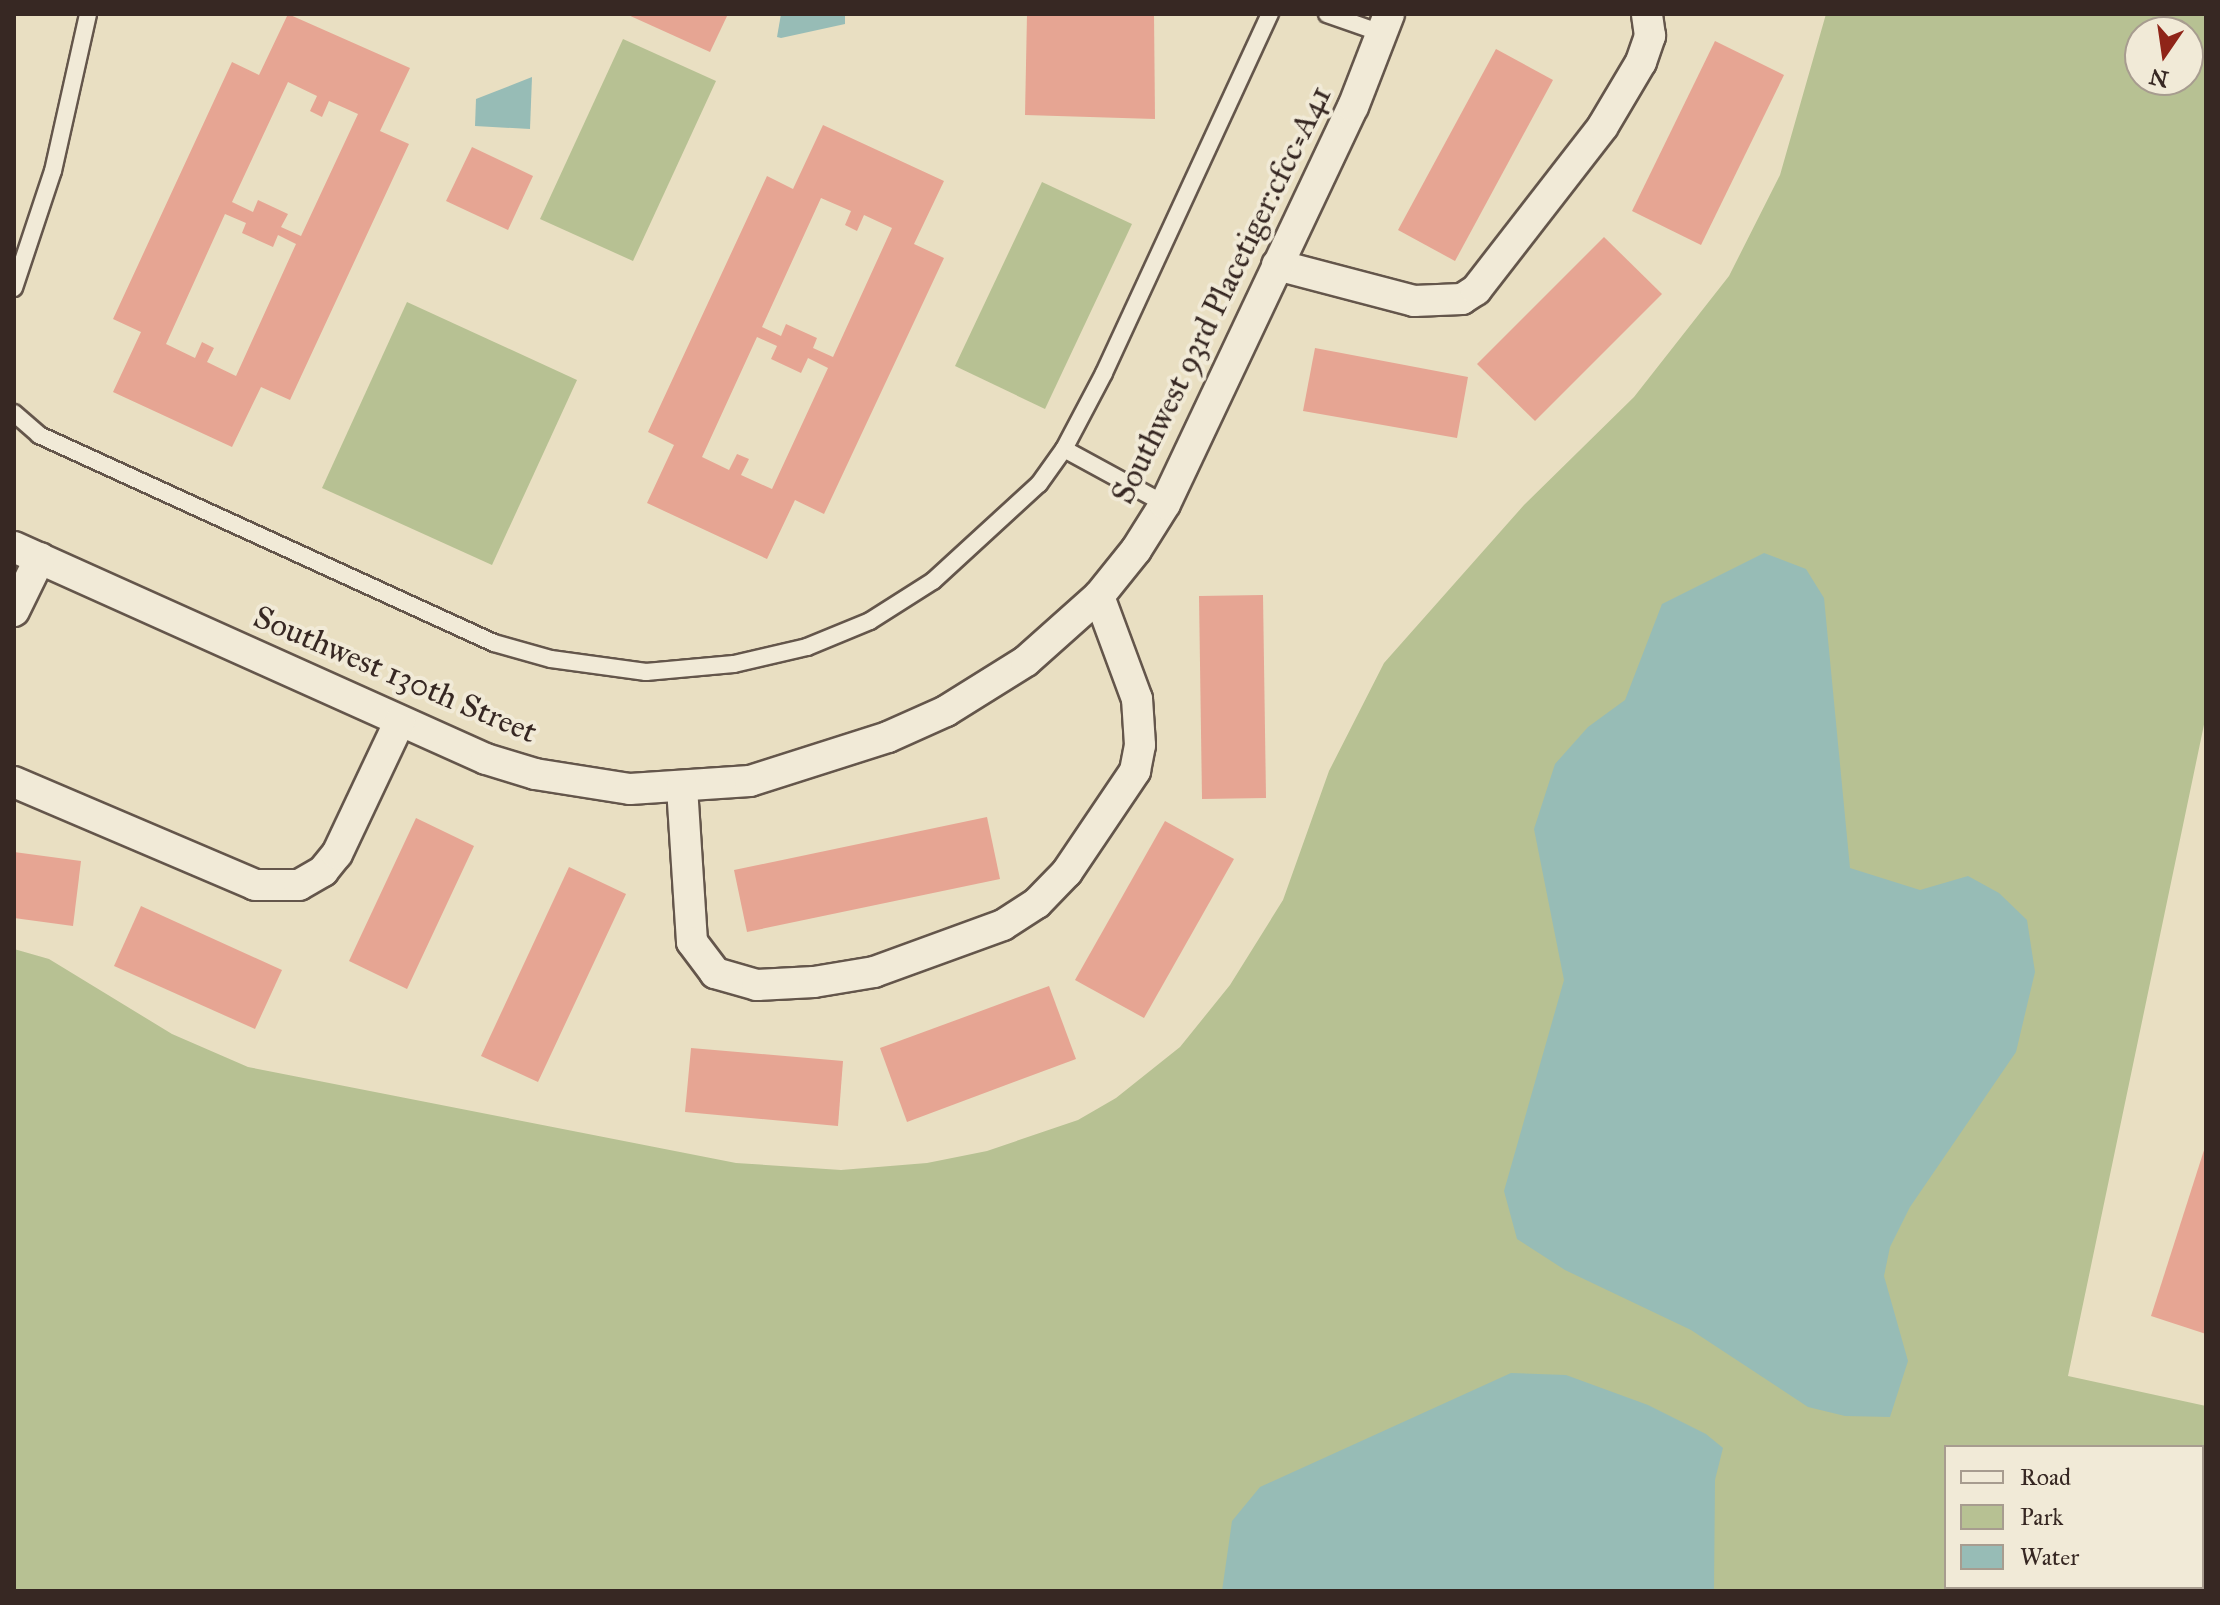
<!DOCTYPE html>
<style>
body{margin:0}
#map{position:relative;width:2220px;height:1605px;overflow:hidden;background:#e9dfc2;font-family:"IM FELL Great Primer",serif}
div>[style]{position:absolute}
.green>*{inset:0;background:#b7c193}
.water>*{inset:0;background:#97bcb6}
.building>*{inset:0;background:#e6a593}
.roads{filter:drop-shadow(2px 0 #64564b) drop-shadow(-2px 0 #64564b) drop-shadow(0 2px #64564b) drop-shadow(0 -2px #64564b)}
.lane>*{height:16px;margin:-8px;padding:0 8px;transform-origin:8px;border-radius:8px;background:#f1ead7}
.street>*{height:30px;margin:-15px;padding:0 15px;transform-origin:15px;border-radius:15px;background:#f1ead7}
span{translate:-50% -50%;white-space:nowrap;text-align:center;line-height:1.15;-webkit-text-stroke:8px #f1ead7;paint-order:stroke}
.street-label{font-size:32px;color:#372823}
.frame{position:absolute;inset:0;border:16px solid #372823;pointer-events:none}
.legend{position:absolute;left:1944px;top:1445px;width:260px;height:144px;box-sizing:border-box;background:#f1ead7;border:2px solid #a79c8f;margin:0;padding:10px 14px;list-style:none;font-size:24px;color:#372823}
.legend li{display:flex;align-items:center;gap:16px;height:40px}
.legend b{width:40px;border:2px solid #a79c8f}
.north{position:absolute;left:2124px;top:16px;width:80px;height:80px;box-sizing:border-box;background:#f1ead7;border:2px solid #a79c8f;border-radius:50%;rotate:193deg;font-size:22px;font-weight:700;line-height:32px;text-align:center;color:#372823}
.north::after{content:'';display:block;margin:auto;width:28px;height:36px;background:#8f2418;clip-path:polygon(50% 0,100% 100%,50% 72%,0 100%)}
</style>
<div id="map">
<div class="green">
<i style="clip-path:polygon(evenodd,1826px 14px,2206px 14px,2206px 715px,2068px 1376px,2206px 1406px,2205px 1591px,14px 1591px,14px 949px,49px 959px,172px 1034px,248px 1067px,736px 1163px,841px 1170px,927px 1163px,987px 1151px,1078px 1120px,1116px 1098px,1180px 1047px,1230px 985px,1283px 900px,1329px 771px,1384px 663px,1524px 505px,1634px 397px,1729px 276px,1780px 175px,1826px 14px,2140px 32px,2188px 32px,2188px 80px,2140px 80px,2140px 32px,1826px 14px,1946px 1447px,2202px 1447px,2202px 1587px,1946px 1587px,1946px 1447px)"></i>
<i style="clip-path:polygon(623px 39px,716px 81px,633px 261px,540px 219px)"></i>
<i style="clip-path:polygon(1042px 182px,1132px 224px,1045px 409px,955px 366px)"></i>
<i style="clip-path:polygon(407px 302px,577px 380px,492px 565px,322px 488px)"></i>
</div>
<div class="water">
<i style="clip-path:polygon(781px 14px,845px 14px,845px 24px,781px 38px,777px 37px)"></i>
<i style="clip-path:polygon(532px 77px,530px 129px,475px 126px,476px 99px)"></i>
<i style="clip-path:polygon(1764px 553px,1806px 569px,1824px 598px,1850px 868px,1920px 890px,1968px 876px,1999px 893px,2027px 920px,2035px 972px,2016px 1052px,1910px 1207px,1890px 1247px,1884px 1276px,1908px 1361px,1890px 1417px,1845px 1416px,1808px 1407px,1691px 1330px,1565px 1270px,1517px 1239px,1504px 1191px,1564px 980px,1534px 829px,1555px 764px,1588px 727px,1625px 700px,1662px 604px)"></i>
<i style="clip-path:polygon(1511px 1373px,1566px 1375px,1648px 1405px,1706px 1434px,1723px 1448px,1715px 1480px,1714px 1591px,1222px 1591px,1232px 1521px,1260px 1487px)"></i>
</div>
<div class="building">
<i style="clip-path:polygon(evenodd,288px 14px,410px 68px,380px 131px,409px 144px,290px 400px,261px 387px,232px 447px,113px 392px,141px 332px,113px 319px,232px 62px,259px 75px,288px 14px,288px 82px,317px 96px,310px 111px,322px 117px,329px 101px,358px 114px,301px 236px,281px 227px,288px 214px,258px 200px,253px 212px,232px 202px,288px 82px,288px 14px,225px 214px,246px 223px,242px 233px,273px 247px,278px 235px,296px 244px,236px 376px,207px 362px,214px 348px,202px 342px,195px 358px,166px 344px,225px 214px)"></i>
<i style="clip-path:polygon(626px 14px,728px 14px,710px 52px)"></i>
<i style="clip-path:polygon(1027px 14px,1154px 14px,1155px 119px,1025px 115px)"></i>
<i style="clip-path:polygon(1715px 41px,1784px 75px,1701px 245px,1632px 211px)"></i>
<i style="clip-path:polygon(1496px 49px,1553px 80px,1455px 261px,1398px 230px)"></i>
<i style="clip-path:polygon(evenodd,823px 125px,944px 181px,914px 244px,944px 258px,824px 514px,795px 500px,767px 559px,647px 503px,674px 445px,648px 432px,767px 176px,793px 189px,823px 125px,821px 198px,851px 211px,845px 225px,857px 231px,864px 215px,892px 228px,833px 357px,813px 348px,817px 338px,786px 324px,781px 336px,762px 327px,821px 198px,823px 125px,757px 337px,777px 346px,771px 359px,801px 373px,808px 358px,828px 368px,772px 489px,741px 475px,749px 459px,737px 454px,729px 470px,702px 457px,757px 337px)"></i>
<i style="clip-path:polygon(472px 147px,533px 176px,508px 230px,446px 201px)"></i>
<i style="clip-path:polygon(1604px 237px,1662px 294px,1535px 421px,1477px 364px)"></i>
<i style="clip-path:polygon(1315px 348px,1468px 377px,1457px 438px,1303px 411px)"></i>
<i style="clip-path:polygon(1263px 595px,1266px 798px,1202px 799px,1199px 596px)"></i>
<i style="clip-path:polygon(987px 817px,1000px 879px,747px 932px,734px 870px)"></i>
<i style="clip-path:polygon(416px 818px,474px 846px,407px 989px,349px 961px)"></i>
<i style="clip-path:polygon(1165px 821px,1234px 859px,1144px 1018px,1075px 980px)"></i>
<i style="clip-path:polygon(14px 852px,81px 861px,73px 926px,14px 918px)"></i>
<i style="clip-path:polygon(569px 867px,626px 894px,538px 1082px,481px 1056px)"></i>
<i style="clip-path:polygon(141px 906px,282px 970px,255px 1029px,114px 966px)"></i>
<i style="clip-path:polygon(1049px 986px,1076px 1059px,907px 1122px,880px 1048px)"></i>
<i style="clip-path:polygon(691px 1048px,843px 1061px,838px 1126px,685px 1112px)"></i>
<i style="clip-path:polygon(2205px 1147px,2206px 1147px,2206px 1334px,2151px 1316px)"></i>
</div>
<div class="roads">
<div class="lane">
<i style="left:1327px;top:14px;width:60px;rotate:19.3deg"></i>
<i style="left:14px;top:288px;width:123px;rotate:-71.6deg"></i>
<i style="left:53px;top:171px;width:161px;rotate:-77.4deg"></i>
<i style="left:14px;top:413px;width:33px;rotate:41deg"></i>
<i style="left:39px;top:435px;width:500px;rotate:24.57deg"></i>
<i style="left:494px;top:643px;width:59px;rotate:15.7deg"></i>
<i style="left:551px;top:659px;width:96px;rotate:7.8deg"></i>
<i style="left:646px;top:672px;width:88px;rotate:-5.2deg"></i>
<i style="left:734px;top:664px;width:75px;rotate:-13.1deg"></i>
<i style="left:807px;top:647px;width:68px;rotate:-22.4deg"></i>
<i style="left:870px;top:621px;width:75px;rotate:-32.4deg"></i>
<i style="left:933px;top:581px;width:144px;rotate:-42.5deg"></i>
<i style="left:1039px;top:484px;width:43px;rotate:-54.5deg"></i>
<i style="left:1064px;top:449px;width:86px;rotate:-62.2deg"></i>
<i style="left:1104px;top:373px;width:396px;rotate:-65.2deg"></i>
<i style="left:1064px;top:449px;width:115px;rotate:28.6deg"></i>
</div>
<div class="street">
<i style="left:1277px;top:265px;width:142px;rotate:14.7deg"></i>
<i style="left:1414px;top:301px;width:48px;rotate:-2.4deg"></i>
<i style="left:1462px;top:299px;width:17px;rotate:-33deg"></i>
<i style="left:1476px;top:290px;width:207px;rotate:-52.2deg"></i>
<i style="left:1603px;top:126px;width:74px;rotate:-59.3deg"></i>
<i style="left:1641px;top:62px;width:28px;rotate:-71deg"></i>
<i style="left:1650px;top:36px;width:22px;rotate:-98deg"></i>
<i style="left:14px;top:547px;width:517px;rotate:24.19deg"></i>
<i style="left:486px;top:759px;width:51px;rotate:17deg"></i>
<i style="left:535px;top:774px;width:96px;rotate:9deg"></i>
<i style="left:630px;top:789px;width:120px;rotate:-3.8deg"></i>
<i style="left:750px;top:781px;width:145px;rotate:-17.7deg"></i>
<i style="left:888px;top:737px;width:64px;rotate:-24.1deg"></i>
<i style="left:946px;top:711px;width:94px;rotate:-32deg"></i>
<i style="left:1026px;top:661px;width:98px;rotate:-41.7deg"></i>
<i style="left:1099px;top:596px;width:59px;rotate:-51.2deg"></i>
<i style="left:1136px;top:550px;width:54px;rotate:-57.8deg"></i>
<i style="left:1165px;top:504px;width:439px;rotate:-64.7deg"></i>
<i style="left:1353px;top:107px;width:100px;rotate:-68.8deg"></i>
<i style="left:14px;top:611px;width:59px;rotate:-63.9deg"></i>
<i style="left:14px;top:782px;width:262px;rotate:23.1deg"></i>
<i style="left:255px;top:885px;width:44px"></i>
<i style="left:299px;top:885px;width:28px;rotate:-30deg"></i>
<i style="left:323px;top:871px;width:22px;rotate:-51deg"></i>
<i style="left:337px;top:854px;width:147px;rotate:-64.7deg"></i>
<i style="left:682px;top:787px;width:155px;rotate:86.3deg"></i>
<i style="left:692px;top:942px;width:39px;rotate:53deg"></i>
<i style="left:715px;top:973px;width:44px;rotate:15.9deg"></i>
<i style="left:757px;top:985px;width:57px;rotate:-3deg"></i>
<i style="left:814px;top:982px;width:61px;rotate:-9.5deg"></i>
<i style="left:874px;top:972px;width:137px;rotate:-20deg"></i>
<i style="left:1003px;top:925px;width:40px;rotate:-32.9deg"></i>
<i style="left:1037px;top:903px;width:43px;rotate:-45.9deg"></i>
<i style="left:1067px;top:872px;width:122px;rotate:-56deg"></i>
<i style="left:1135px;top:771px;width:26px;rotate:-79deg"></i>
<i style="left:1140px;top:745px;width:46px;rotate:-93.7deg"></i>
<i style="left:1137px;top:699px;width:110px;rotate:-110.3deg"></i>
</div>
</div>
<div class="street-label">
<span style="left:1222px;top:295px;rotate:-64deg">Southwest 93rd Placetiger:cfcc=A41</span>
<span style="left:395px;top:675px;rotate:23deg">Southwest 130th Street</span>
</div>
<div class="frame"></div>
<ul class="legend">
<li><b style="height:10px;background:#f1ead7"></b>Road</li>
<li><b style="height:22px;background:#b7c193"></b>Park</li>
<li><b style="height:22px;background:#97bcb6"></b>Water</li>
</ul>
<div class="north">N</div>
</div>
